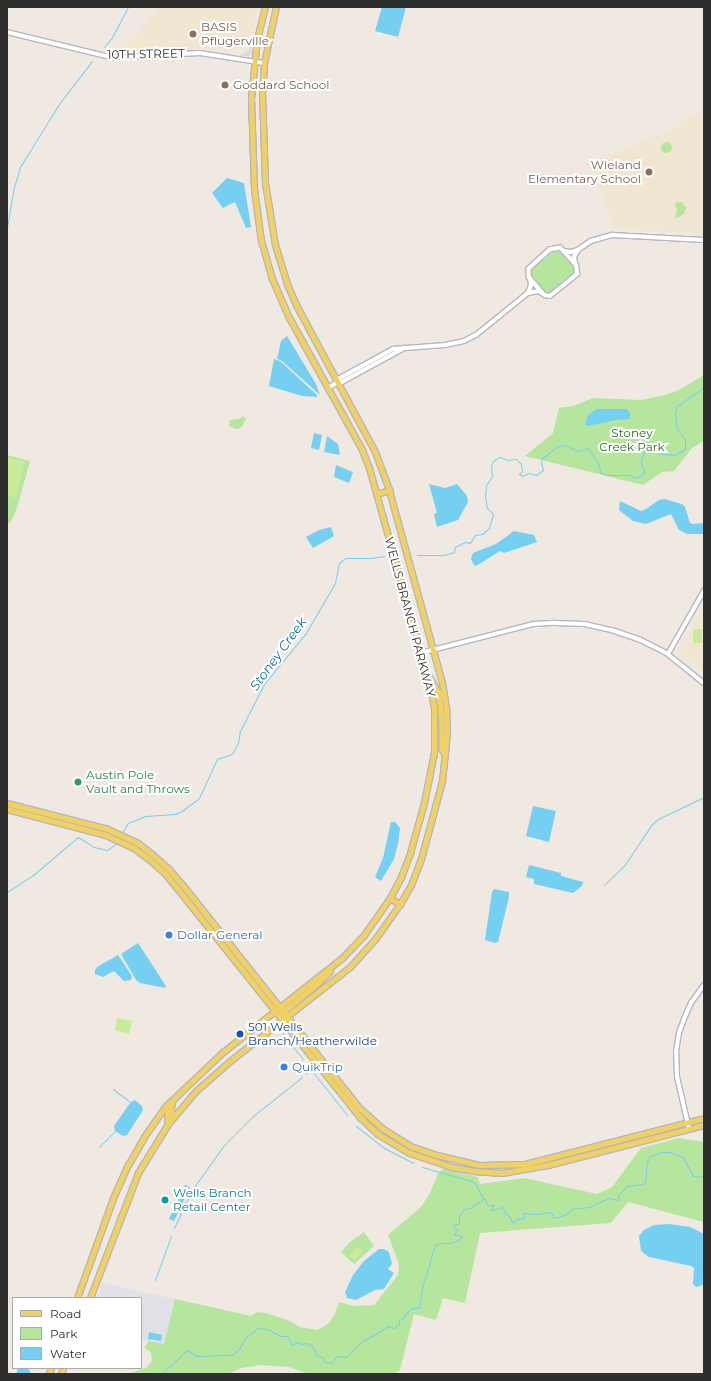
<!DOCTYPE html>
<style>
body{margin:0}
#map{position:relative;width:711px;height:1381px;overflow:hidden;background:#efe9e1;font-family:Montserrat,sans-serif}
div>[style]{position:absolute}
.industrial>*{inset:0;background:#e3e1e8}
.education>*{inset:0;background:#f0e6d1}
.green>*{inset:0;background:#b6e59e}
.round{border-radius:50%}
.pitch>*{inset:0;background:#c9ec9a}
.plaza>*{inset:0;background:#dfdcd8}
.water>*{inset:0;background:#75cff0}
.stream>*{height:1px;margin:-0.5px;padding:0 0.5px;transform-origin:0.5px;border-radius:0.5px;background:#75cff0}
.roads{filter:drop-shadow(1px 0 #b4b7c1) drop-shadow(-1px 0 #b4b7c1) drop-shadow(0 1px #b4b7c1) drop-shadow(0 -1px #b4b7c1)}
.minor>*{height:3.5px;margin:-1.75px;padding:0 1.75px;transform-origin:1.75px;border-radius:1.75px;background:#fff}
.major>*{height:4.5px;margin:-2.25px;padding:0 2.25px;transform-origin:2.25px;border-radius:2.25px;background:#f2d163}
.dots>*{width:11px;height:11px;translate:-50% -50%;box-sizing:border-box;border:2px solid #fff;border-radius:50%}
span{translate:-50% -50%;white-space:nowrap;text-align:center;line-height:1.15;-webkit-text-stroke:4px #fff;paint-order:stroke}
.education-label{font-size:12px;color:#785e54}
.left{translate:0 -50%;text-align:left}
.right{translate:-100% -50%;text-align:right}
.street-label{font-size:12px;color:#2e2e2e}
.park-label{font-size:12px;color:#2c6e1b}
.leisure-label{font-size:12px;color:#27864d}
.shop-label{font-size:12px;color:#366cbe}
.transit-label{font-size:12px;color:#164399}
.culture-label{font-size:12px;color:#0d838f}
.water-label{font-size:13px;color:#0d6fa3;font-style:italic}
.frame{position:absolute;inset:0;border:8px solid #2e2e2e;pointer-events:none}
.legend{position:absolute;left:12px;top:1297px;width:130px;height:72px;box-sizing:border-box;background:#fff;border:1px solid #ababab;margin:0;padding:5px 7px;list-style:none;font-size:12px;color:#2e2e2e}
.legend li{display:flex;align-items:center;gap:8px;height:20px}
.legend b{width:20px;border:1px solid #ababab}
</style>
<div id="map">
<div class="industrial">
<i style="clip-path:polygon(102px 1283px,175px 1299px,164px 1344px,141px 1340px,141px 1298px,97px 1298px)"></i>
</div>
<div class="education">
<i style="clip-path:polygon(159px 7px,260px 7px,248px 44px,239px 50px,192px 49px,122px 51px)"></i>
<i style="clip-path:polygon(699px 111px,704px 119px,704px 234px,613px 229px,608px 211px,592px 169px,591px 162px,669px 131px)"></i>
<i style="clip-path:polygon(704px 605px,704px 672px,677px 651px)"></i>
</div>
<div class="green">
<i class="round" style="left:660.5px;top:141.5px;width:11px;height:11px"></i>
<i style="clip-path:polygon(676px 202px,683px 203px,683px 206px,687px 206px,684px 214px,675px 219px,677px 208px,675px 207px)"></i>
<i style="clip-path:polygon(554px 251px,562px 253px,573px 267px,574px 272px,549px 293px,544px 291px,531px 273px,531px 270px)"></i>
<i style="clip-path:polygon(704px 375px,704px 441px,692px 448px,674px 471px,662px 472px,643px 485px,525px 456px,553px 433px,559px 408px,573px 406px,593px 398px,641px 400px,661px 396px,677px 391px)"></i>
<i style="clip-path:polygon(243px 416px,246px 419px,241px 428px,236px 429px,229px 426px,230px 420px,239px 419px)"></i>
<i style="clip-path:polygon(7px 455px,30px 461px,16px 511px,11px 521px,7px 525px)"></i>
<i style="clip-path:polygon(679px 1138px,704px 1142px,704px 1222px,628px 1202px,611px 1223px,480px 1233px,465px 1303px,443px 1298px,436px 1320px,414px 1314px,400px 1370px,393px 1374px,308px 1374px,289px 1367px,260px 1365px,241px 1368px,228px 1374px,128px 1374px,146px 1368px,152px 1361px,151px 1352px,144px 1348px,149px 1341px,164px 1344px,175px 1299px,251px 1316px,257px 1312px,266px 1313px,290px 1321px,300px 1327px,317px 1330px,328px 1324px,334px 1316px,339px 1302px,353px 1306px,374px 1305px,398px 1275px,399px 1264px,388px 1235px,421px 1207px,429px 1195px,438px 1174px,443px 1169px,478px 1177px,480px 1184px,524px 1178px,597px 1194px,612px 1187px,641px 1148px)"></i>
<i style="clip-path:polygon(363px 1231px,374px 1246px,354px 1264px,341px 1252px,350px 1242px,363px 1233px)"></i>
</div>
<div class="pitch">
<i style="clip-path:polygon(7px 457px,25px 462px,16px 498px,7px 495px)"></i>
<i style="clip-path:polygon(693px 629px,702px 629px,702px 643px,693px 643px)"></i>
<i style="clip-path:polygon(117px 1018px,132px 1021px,129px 1034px,115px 1030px)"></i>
<i style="clip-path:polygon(357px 1246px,363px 1251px,354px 1261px,349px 1256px)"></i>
</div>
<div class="plaza">
<i style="clip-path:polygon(252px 46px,253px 54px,250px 56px,239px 56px,246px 52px)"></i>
</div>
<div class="water">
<i style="clip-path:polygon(382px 7px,406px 7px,398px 37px,375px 31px)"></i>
<i style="clip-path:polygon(227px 178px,244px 183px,251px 227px,246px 228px,235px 202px,223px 208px,212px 193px)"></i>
<i style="clip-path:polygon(287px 336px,316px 384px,320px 395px,281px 360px,277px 359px,281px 341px)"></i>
<i style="clip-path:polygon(274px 359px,280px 361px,317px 395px,317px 397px,302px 396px,269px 386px)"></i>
<i style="clip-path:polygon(597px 409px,626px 409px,630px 412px,630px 417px,629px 419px,616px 420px,587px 426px,585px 424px,588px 415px)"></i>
<i style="clip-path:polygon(314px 433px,322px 435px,319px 450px,311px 448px)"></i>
<i style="clip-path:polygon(327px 436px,338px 444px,340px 455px,324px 452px)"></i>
<i style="clip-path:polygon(336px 465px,353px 472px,349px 483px,334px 477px)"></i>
<i style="clip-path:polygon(429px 484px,445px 488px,457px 484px,467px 496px,468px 502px,458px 520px,437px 527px,434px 514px,437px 513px)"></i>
<i style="clip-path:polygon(664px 499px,682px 504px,685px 507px,690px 523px,693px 524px,704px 523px,704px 534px,687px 534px,679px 530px,671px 514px,646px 524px,633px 521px,619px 510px,620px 501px,641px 511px,646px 509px,659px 500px)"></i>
<i style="clip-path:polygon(331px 527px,334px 536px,313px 548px,306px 537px,319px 530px)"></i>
<i style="clip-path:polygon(514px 531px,534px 535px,537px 542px,504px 553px,500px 551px,476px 566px,474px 565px,471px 559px,473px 553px,496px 544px)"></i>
<i style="clip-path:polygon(533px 806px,556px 811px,549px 842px,526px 836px)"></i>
<i style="clip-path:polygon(391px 822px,395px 822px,400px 828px,398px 844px,394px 859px,381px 881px,375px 877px,383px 858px)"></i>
<i style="clip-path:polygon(529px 865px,561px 873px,561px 876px,583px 882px,582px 886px,573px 893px,534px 884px,534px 879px,526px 877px)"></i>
<i style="clip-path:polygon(494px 889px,509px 892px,509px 897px,498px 942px,495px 943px,485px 940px,492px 892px)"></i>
<i style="clip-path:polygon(138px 943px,166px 986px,165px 988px,140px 983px,136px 980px,121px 954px)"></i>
<i style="clip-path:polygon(118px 955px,132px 976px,131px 980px,124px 981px,114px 971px,103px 977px,95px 974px,95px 970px,97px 967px)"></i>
<i style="clip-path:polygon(135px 1100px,142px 1106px,143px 1110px,127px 1135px,123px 1136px,115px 1131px,114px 1126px,130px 1103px)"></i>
<i style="clip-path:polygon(185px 1185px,190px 1187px,174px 1221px,169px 1219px)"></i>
<i style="clip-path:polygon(669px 1224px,690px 1227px,704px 1234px,704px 1284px,700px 1286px,696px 1287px,693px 1284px,694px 1268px,691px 1266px,649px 1257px,641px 1251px,639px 1236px,644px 1230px,654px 1225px)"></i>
<i style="clip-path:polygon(379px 1249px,384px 1249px,389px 1252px,392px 1264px,388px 1269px,394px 1273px,384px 1289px,375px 1290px,356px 1300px,347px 1298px,345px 1292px,353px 1275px,364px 1261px)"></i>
<i style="clip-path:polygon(149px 1332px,162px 1335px,161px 1341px,148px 1339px)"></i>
<i style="clip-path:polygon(18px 1368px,28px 1368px,31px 1374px,16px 1374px)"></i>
</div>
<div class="stream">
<i style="left:104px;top:47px;width:11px;rotate:-49deg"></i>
<i style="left:111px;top:39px;width:36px;rotate:-62deg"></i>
<i style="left:7px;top:227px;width:41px;rotate:-80.1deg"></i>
<i style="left:14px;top:187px;width:21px;rotate:-73deg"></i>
<i style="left:20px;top:167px;width:74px;rotate:-58.2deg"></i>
<i style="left:59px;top:104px;width:54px;rotate:-52.5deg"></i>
<i style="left:417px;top:555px;width:26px"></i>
<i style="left:443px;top:555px;width:11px;rotate:-15deg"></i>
<i style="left:454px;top:552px;width:5px;rotate:-79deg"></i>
<i style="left:455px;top:547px;width:11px;rotate:-27deg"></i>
<i style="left:465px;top:542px;width:5px;rotate:11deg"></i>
<i style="left:470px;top:543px;width:9px;rotate:-58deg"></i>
<i style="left:475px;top:535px;width:7px;rotate:-8deg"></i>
<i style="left:482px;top:534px;width:9px;rotate:-41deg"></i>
<i style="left:489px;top:528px;width:15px;rotate:-74deg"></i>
<i style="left:493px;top:514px;width:8px;rotate:-135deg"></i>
<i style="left:487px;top:508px;width:11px;rotate:-100deg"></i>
<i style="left:485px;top:497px;width:12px;rotate:-85deg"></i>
<i style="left:486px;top:485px;width:11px;rotate:-56deg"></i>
<i style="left:492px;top:476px;width:11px;rotate:-95deg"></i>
<i style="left:491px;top:465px;width:6px;rotate:-59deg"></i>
<i style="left:494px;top:460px;width:7px;rotate:-27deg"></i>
<i style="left:500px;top:457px;width:8px;rotate:23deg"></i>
<i style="left:507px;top:460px;width:9px;rotate:-6deg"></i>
<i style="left:516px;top:459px;width:7px;rotate:45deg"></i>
<i style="left:521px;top:464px;width:7px;rotate:82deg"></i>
<i style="left:522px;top:471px;width:4px;rotate:135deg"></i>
<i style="left:519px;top:474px;width:4px;rotate:34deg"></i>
<i style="left:522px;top:476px;width:8px;rotate:-23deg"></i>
<i style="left:529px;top:473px;width:7px;rotate:16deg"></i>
<i style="left:536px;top:475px;width:9px;rotate:-36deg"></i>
<i style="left:543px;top:470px;width:8px;rotate:-104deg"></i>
<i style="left:541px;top:462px;width:4px;rotate:-76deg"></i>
<i style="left:542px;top:458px;width:20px;rotate:-37deg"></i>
<i style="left:558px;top:446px;width:6px;rotate:-9deg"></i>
<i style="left:564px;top:445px;width:15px;rotate:23deg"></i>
<i style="left:578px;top:451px;width:10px;rotate:-17deg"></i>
<i style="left:588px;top:448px;width:18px;rotate:56deg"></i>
<i style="left:598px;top:463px;width:10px;rotate:73deg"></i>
<i style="left:601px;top:473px;width:5px;rotate:22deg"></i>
<i style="left:606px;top:475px;width:25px"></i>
<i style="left:631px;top:475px;width:4px;rotate:45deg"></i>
<i style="left:634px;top:478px;width:5px;rotate:-11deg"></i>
<i style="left:639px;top:477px;width:7px;rotate:-45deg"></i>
<i style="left:644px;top:472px;width:11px;rotate:-105deg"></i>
<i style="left:641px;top:461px;width:14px;rotate:-73deg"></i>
<i style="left:645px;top:448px;width:5px;rotate:-11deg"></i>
<i style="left:650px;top:447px;width:10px;rotate:37deg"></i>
<i style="left:658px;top:453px;width:16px;rotate:7deg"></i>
<i style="left:674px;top:455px;width:13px;rotate:-29deg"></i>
<i style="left:685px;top:449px;width:10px;rotate:-90deg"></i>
<i style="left:685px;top:439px;width:13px;rotate:-129deg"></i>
<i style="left:677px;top:429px;width:17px;rotate:-97deg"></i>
<i style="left:675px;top:412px;width:6px;rotate:-72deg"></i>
<i style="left:677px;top:406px;width:33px;rotate:-35deg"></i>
<i style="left:123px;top:831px;width:9px;rotate:-58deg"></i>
<i style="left:128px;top:823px;width:18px;rotate:-22deg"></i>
<i style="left:145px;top:816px;width:30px;rotate:-4deg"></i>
<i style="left:175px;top:814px;width:8px;rotate:-23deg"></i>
<i style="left:182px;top:811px;width:21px;rotate:-37deg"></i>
<i style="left:199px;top:798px;width:43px;rotate:-65.2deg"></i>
<i style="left:217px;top:759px;width:16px;rotate:-18deg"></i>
<i style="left:232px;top:754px;width:13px;rotate:-61deg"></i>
<i style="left:238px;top:743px;width:12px;rotate:-81deg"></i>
<i style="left:240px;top:731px;width:53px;rotate:-62.9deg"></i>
<i style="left:264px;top:684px;width:66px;rotate:-50.5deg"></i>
<i style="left:306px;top:633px;width:58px;rotate:-59.9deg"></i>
<i style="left:335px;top:583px;width:20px;rotate:-79deg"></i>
<i style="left:339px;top:563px;width:9px;rotate:-36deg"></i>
<i style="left:346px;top:558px;width:25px"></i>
<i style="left:371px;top:558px;width:13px;rotate:-9deg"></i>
<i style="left:604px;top:885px;width:28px;rotate:-44deg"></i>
<i style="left:624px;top:866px;width:50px;rotate:-56.3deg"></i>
<i style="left:652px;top:824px;width:8px;rotate:-40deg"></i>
<i style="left:658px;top:819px;width:51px;rotate:-25.6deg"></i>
<i style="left:7px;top:892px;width:30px;rotate:-33deg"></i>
<i style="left:32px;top:876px;width:60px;rotate:-40.3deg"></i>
<i style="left:78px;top:837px;width:19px;rotate:32deg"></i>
<i style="left:94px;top:847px;width:13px;rotate:13deg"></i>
<i style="left:107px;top:850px;width:11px;rotate:-34deg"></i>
<i style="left:280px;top:1030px;width:18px;rotate:52deg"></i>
<i style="left:293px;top:1047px;width:16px;rotate:50deg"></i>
<i style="left:308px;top:1066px;width:63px;rotate:51.5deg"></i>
<i style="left:306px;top:1073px;width:5px;rotate:-37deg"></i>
<i style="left:113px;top:1089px;width:21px;rotate:37deg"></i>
<i style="left:356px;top:1126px;width:36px;rotate:38deg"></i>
<i style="left:384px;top:1148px;width:33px;rotate:27deg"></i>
<i style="left:99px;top:1147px;width:23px;rotate:-45deg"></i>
<i style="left:422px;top:1167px;width:51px;rotate:15.9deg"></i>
<i style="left:471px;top:1181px;width:4px;rotate:27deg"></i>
<i style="left:475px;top:1183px;width:18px;rotate:63deg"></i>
<i style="left:174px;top:1228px;width:42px;rotate:-64.7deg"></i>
<i style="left:192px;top:1190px;width:55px;rotate:-54.6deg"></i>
<i style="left:224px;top:1145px;width:41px;rotate:-45deg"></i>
<i style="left:253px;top:1116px;width:63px;rotate:-38.5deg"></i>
<i style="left:155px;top:1280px;width:47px;rotate:-70deg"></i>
<i style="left:161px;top:1374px;width:36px;rotate:-42deg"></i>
<i style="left:188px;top:1350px;width:10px;rotate:37deg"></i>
<i style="left:196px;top:1356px;width:36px;rotate:-2deg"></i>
<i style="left:232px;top:1355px;width:9px;rotate:-41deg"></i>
<i style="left:239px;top:1349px;width:13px;rotate:-61deg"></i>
<i style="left:245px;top:1338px;width:16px;rotate:-38deg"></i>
<i style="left:258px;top:1328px;width:9px;rotate:6deg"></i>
<i style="left:267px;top:1329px;width:15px;rotate:28deg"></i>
<i style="left:280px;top:1336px;width:7px"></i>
<i style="left:287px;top:1336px;width:10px;rotate:61deg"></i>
<i style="left:292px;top:1345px;width:6px;rotate:-31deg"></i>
<i style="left:297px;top:1342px;width:4px;rotate:27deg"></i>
<i style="left:301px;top:1344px;width:6px;rotate:-9deg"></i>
<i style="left:307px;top:1343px;width:6px;rotate:31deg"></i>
<i style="left:312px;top:1346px;width:11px;rotate:63deg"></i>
<i style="left:317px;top:1356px;width:5px;rotate:11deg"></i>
<i style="left:322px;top:1357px;width:6px;rotate:59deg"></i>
<i style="left:325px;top:1362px;width:6px;rotate:9deg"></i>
<i style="left:331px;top:1363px;width:9px;rotate:-49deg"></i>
<i style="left:337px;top:1356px;width:9px;rotate:6deg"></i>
<i style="left:346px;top:1357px;width:21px;rotate:-45deg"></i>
<i style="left:361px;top:1342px;width:32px;rotate:-30deg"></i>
<i style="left:389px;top:1326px;width:5px;rotate:22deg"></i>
<i style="left:394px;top:1328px;width:6px;rotate:-39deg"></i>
<i style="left:399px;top:1324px;width:4px;rotate:-90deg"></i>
<i style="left:399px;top:1320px;width:6px;rotate:-31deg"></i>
<i style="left:404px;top:1317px;width:3px;rotate:-72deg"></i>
<i style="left:405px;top:1314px;width:9px;rotate:-41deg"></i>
<i style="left:412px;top:1308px;width:7px"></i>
<i style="left:419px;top:1308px;width:20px;rotate:-81deg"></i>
<i style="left:422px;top:1288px;width:45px;rotate:-73.2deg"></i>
<i style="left:435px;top:1245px;width:5px;rotate:-22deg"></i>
<i style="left:440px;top:1243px;width:8px"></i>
<i style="left:448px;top:1243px;width:9px;rotate:-13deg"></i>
<i style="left:457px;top:1241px;width:6px;rotate:-39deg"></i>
<i style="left:462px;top:1237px;width:4px;rotate:-146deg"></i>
<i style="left:459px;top:1235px;width:5px;rotate:180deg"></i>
<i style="left:454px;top:1235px;width:6px;rotate:-59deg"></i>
<i style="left:457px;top:1230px;width:6px;rotate:-129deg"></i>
<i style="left:453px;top:1225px;width:6px;rotate:-18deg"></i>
<i style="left:459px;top:1223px;width:7px;rotate:-90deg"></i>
<i style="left:459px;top:1216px;width:9px;rotate:-54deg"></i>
<i style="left:464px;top:1209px;width:6px;rotate:-9deg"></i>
<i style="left:470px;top:1208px;width:16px;rotate:-35deg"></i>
<i style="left:483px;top:1199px;width:2px"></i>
<i style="left:485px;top:1199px;width:6px;rotate:72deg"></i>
<i style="left:487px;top:1205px;width:7px"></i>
<i style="left:494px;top:1205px;width:5px;rotate:127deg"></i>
<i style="left:491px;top:1209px;width:1px;rotate:45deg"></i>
<i style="left:492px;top:1210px;width:11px;rotate:-15deg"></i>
<i style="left:503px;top:1207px;width:6px;rotate:81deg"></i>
<i style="left:504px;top:1213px;width:4px;rotate:27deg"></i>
<i style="left:508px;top:1215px;width:9px;rotate:58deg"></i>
<i style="left:513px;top:1223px;width:6px;rotate:-45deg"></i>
<i style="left:517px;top:1219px;width:7px;rotate:-8deg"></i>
<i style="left:524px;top:1218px;width:5px;rotate:-90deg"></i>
<i style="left:524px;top:1213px;width:14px;rotate:4deg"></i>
<i style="left:538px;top:1214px;width:11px;rotate:-10deg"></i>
<i style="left:549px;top:1212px;width:4px;rotate:34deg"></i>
<i style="left:552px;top:1214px;width:4px;rotate:76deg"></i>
<i style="left:553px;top:1218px;width:12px;rotate:-14deg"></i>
<i style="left:565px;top:1215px;width:9px;rotate:-41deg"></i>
<i style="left:572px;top:1209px;width:17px;rotate:-7deg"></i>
<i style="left:589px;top:1207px;width:21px;rotate:-25deg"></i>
<i style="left:608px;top:1198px;width:11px;rotate:10deg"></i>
<i style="left:619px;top:1200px;width:5px;rotate:-101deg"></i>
<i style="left:618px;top:1195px;width:13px;rotate:-45deg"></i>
<i style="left:627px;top:1186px;width:16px;rotate:-7deg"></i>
<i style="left:643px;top:1184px;width:4px;rotate:-56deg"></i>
<i style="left:645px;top:1181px;width:19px;rotate:-84deg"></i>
<i style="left:647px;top:1162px;width:7px;rotate:-63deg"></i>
<i style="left:650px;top:1156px;width:13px;rotate:-18deg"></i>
<i style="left:662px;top:1152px;width:7px"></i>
<i style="left:669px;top:1152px;width:15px;rotate:20deg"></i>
<i style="left:683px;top:1157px;width:21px;rotate:62deg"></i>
<i style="left:693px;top:1176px;width:11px;rotate:5deg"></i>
</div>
<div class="roads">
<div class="minor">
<i style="left:7px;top:32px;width:102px;rotate:13.6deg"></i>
<i style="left:106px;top:56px;width:17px;rotate:3deg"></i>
<i style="left:123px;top:57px;width:77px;rotate:-3deg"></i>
<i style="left:200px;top:53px;width:65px;rotate:8.9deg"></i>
<i style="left:564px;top:251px;width:7px;rotate:8deg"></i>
<i style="left:571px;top:252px;width:7px;rotate:-16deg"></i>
<i style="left:578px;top:250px;width:16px;rotate:-35deg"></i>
<i style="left:591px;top:241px;width:22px;rotate:-16deg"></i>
<i style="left:612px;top:235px;width:92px;rotate:3.1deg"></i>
<i style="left:575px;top:263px;width:6px;rotate:-99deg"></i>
<i style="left:574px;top:257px;width:8px;rotate:-60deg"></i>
<i style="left:528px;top:293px;width:11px;rotate:-10deg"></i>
<i style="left:539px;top:291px;width:7px;rotate:34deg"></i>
<i style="left:545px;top:295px;width:5px;rotate:11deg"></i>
<i style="left:550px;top:296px;width:35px;rotate:-39deg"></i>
<i style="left:577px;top:274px;width:9px;rotate:-96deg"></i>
<i style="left:576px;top:265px;width:23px;rotate:-133deg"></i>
<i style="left:560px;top:248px;width:10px;rotate:169deg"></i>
<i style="left:550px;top:250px;width:28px;rotate:138deg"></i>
<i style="left:529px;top:269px;width:8px;rotate:90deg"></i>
<i style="left:529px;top:277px;width:20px;rotate:49deg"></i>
<i style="left:338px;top:382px;width:4px;rotate:-63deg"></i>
<i style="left:340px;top:378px;width:60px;rotate:-28.7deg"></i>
<i style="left:393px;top:349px;width:52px;rotate:-4.4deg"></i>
<i style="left:445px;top:345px;width:19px;rotate:-12deg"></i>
<i style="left:464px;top:341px;width:13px;rotate:-27deg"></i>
<i style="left:476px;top:335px;width:67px;rotate:-38.9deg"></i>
<i style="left:528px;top:293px;width:9px;rotate:-69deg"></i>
<i style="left:531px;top:285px;width:7px;rotate:-98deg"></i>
<i style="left:328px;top:388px;width:12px;rotate:-31deg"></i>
<i style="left:338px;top:382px;width:4px"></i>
<i style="left:342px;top:382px;width:71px;rotate:-28.7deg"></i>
<i style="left:421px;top:653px;width:116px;rotate:-14.5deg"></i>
<i style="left:533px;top:624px;width:22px;rotate:-3deg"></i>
<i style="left:555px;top:623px;width:30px;rotate:2deg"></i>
<i style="left:585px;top:624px;width:28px;rotate:13deg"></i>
<i style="left:612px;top:630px;width:31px;rotate:19deg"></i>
<i style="left:641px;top:640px;width:30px;rotate:27deg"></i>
<i style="left:668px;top:654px;width:46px;rotate:38.9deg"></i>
<i style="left:668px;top:654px;width:73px;rotate:-60.3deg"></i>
<i style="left:689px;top:1129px;width:53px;rotate:-103deg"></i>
<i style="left:677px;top:1077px;width:25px;rotate:-92deg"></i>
<i style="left:676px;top:1052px;width:19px;rotate:-81deg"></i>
<i style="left:679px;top:1033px;width:15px;rotate:-70deg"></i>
<i style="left:684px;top:1019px;width:17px;rotate:-66deg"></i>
<i style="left:691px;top:1003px;width:22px;rotate:-54deg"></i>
</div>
<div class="major">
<i style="left:377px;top:494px;width:13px;rotate:-18deg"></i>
<i style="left:428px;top:674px;width:22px;rotate:60deg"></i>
<i style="left:439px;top:693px;width:29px;rotate:84deg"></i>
<i style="left:442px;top:722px;width:27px;rotate:90deg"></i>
<i style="left:442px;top:749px;width:6px;rotate:59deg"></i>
<i style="left:7px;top:803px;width:104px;rotate:14.4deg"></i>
<i style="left:108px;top:829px;width:33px;rotate:25deg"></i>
<i style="left:138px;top:843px;width:18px;rotate:38deg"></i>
<i style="left:152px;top:854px;width:23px;rotate:41deg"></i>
<i style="left:169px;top:869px;width:21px;rotate:49deg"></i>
<i style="left:183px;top:885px;width:285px;rotate:51.6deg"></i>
<i style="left:360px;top:1108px;width:30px;rotate:42deg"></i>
<i style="left:382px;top:1128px;width:36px;rotate:32deg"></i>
<i style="left:413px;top:1147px;width:21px;rotate:19deg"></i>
<i style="left:433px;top:1154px;width:48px;rotate:13.2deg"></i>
<i style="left:480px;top:1165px;width:45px;rotate:-1.3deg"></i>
<i style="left:525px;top:1164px;width:185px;rotate:-14.4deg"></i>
<i style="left:7px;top:809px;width:102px;rotate:14.7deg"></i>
<i style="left:106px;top:835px;width:31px;rotate:25deg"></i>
<i style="left:134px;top:848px;width:19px;rotate:36deg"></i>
<i style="left:149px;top:859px;width:21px;rotate:41deg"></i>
<i style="left:165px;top:873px;width:21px;rotate:51deg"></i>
<i style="left:178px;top:889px;width:292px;rotate:51.4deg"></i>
<i style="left:360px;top:1117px;width:25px;rotate:43deg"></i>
<i style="left:378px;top:1134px;width:37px;rotate:31deg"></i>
<i style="left:410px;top:1153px;width:44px;rotate:18.4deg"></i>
<i style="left:452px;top:1167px;width:22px;rotate:10deg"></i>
<i style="left:474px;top:1171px;width:28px;rotate:4deg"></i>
<i style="left:502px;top:1173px;width:47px;rotate:-9.9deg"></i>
<i style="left:548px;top:1165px;width:161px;rotate:-14.4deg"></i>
<i style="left:390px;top:898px;width:12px;rotate:31deg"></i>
<i style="left:282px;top:1013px;width:47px;rotate:-39.8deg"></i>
<i style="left:318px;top:983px;width:17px;rotate:-45deg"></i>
<i style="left:173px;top:1100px;width:11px;rotate:100deg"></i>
<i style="left:171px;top:1111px;width:6px;rotate:59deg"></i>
<i style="left:165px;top:1107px;width:6px;rotate:59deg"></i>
<i style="left:168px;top:1112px;width:12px;rotate:90deg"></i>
<i style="left:77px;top:1298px;width:109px;rotate:-70.1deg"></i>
<i style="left:114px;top:1196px;width:34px;rotate:-66deg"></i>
<i style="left:128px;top:1165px;width:32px;rotate:-60deg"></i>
<i style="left:144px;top:1137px;width:37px;rotate:-55deg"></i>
<i style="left:165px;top:1107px;width:80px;rotate:-43.5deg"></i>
<i style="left:223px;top:1052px;width:152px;rotate:-38.3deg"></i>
<i style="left:342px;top:958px;width:32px;rotate:-46deg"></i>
<i style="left:364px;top:935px;width:45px;rotate:-54.9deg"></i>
<i style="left:390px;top:898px;width:24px;rotate:-62deg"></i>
<i style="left:401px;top:877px;width:26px;rotate:-69deg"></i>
<i style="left:410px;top:853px;width:52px;rotate:-74.4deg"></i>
<i style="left:424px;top:803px;width:51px;rotate:-78.7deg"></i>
<i style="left:434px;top:753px;width:45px;rotate:-90deg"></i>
<i style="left:434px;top:708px;width:25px;rotate:-101deg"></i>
<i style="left:429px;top:683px;width:220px;rotate:-105.6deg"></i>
<i style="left:370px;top:471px;width:22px;rotate:-111deg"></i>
<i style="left:362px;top:450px;width:151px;rotate:-118.9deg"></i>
<i style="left:289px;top:318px;width:43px;rotate:-113.6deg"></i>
<i style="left:272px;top:279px;width:40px;rotate:-106deg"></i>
<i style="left:261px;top:241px;width:52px;rotate:-97.7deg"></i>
<i style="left:254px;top:189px;width:90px;rotate:-91.9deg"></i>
<i style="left:251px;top:99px;width:60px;rotate:-84.3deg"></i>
<i style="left:257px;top:39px;width:33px;rotate:-76deg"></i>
<i style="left:90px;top:1298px;width:134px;rotate:-69deg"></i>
<i style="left:138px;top:1173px;width:57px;rotate:-58.5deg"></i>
<i style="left:168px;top:1124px;width:43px;rotate:-49.7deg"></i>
<i style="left:196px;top:1091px;width:45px;rotate:-41.4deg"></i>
<i style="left:230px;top:1061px;width:152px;rotate:-38.1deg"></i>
<i style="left:350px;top:967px;width:39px;rotate:-48deg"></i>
<i style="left:376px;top:938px;width:42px;rotate:-54.8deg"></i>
<i style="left:400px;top:904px;width:22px;rotate:-60deg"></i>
<i style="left:411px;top:885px;width:28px;rotate:-69deg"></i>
<i style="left:421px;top:859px;width:81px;rotate:-74.9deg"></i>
<i style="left:442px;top:781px;width:48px;rotate:-84.1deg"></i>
<i style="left:447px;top:733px;width:25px;rotate:-92deg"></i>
<i style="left:446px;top:708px;width:25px;rotate:-99deg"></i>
<i style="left:442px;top:683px;width:200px;rotate:-105.4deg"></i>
<i style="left:389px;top:490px;width:40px;rotate:-110.2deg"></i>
<i style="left:375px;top:452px;width:165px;rotate:-118.3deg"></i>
<i style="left:297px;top:307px;width:22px;rotate:-114deg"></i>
<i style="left:288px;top:287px;width:44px;rotate:-107.2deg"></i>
<i style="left:275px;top:245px;width:63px;rotate:-99.2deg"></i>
<i style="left:265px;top:183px;width:90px;rotate:-91.9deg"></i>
<i style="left:262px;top:93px;width:30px;rotate:-86deg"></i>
<i style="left:264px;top:63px;width:57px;rotate:-77.9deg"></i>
<i style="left:49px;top:1374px;width:6px;rotate:-72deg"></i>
<i style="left:61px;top:1374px;width:6px;rotate:-72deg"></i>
</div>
</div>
<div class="dots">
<i style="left:193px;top:34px;background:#8d6e63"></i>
<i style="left:225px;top:85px;background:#8d6e63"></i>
<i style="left:649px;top:172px;background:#8d6e63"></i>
<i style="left:78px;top:782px;background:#2e9e5b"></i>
<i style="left:169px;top:935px;background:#3f7fe0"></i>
<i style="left:240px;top:1034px;background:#1a4fb4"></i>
<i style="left:284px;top:1067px;background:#3f7fe0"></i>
<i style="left:165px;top:1200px;background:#0f9aa8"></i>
</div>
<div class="education-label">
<span class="left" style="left:201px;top:34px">BASIS<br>Pflugerville</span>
<span class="left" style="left:233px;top:85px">Goddard School</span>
<span class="right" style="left:641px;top:172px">Wieland<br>Elementary School</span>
</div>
<div class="street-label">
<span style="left:146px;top:54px;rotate:-1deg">10TH STREET</span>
<span style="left:410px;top:617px;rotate:75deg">WELLS BRANCH PARKWAY</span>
</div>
<div class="park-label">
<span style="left:632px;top:440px">Stoney<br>Creek Park</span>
</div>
<div class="leisure-label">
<span class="left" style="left:86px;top:782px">Austin Pole<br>Vault and Throws</span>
</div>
<div class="shop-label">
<span class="left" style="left:177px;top:935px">Dollar General</span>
<span class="left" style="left:292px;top:1067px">QuikTrip</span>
</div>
<div class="transit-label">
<span class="left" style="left:248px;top:1034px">501 Wells<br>Branch/Heatherwilde</span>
</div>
<div class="culture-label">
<span class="left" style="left:173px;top:1200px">Wells Branch<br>Retail Center</span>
</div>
<div class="water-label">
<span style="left:278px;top:654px;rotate:-54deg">Stoney Creek</span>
</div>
<div class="frame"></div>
<ul class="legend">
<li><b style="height:5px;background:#f2d163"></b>Road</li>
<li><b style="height:11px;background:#b6e59e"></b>Park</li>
<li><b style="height:11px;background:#75cff0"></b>Water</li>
</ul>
</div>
